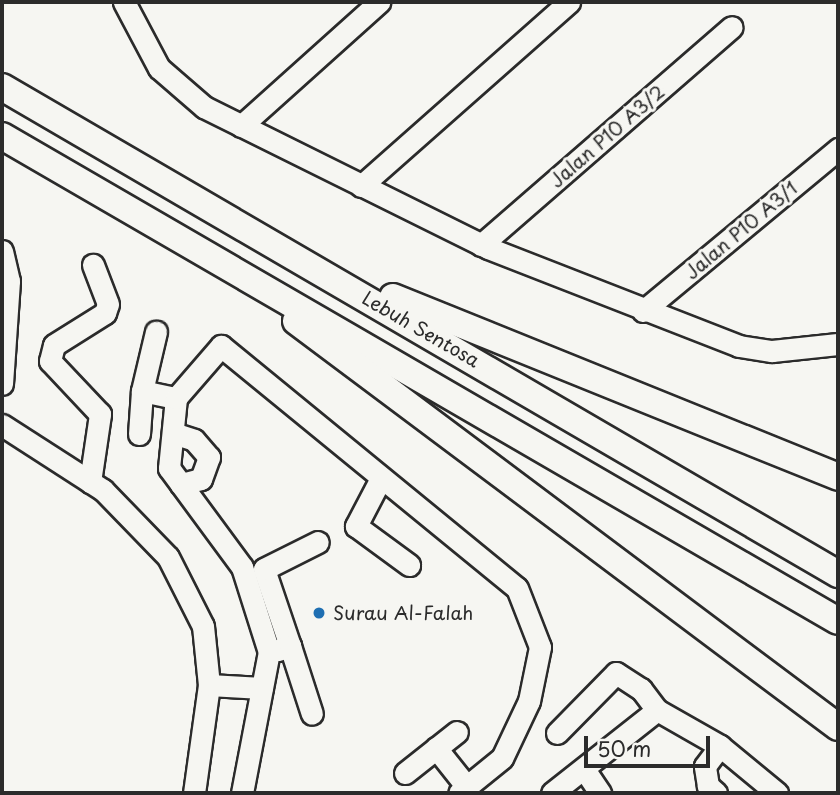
<!DOCTYPE html>
<style>
body{margin:0}
#map{position:relative;width:840px;height:795px;overflow:hidden;background:#f6f6f2;font-family:"Playpen Sans",sans-serif}
div>[style]{position:absolute}
.roads{filter:drop-shadow(2px 0 #2b2b2b) drop-shadow(-2px 0 #2b2b2b) drop-shadow(0 2px #2b2b2b) drop-shadow(0 -2px #2b2b2b)}
.minor>*{height:21px;margin:-10.5px;padding:0 10.5px;transform-origin:10.5px;border-radius:10.5px;background:#f6f6f2}
.major>*{height:26px;margin:-13px;padding:0 13px;transform-origin:13px;border-radius:13px;background:#f6f6f2}
.dots>*{width:19px;height:19px;translate:-50% -50%;box-sizing:border-box;border:4px solid #f6f6f2;border-radius:50%}
span{translate:-50% -50%;white-space:nowrap;text-align:center;line-height:1.15;-webkit-text-stroke:6px #f6f6f2;paint-order:stroke}
.street-label{font-size:19px;color:#2b2b2b}
.poi-label{font-size:19px;color:#2b2b2b}
.left{translate:0 -50%;text-align:left}
.frame{position:absolute;inset:0;border:4px solid #2b2b2b;pointer-events:none}
.scale{position:absolute;left:584px;top:736px;width:126px;height:32px;box-sizing:border-box;border:4px solid #2b2b2b;border-top:0;padding-left:9px;font-size:21px;line-height:24px;white-space:nowrap;color:#2b2b2b;-webkit-text-stroke:5px #f6f6f2;paint-order:stroke}
</style>
<div id="map">
<div class="roads">
<div class="minor">
<i style="left:124px;top:2px;width:75px;rotate:62.1deg"></i>
<i style="left:159px;top:68px;width:60px;rotate:40.9deg"></i>
<i style="left:204px;top:107px;width:317px;rotate:26.4deg"></i>
<i style="left:488px;top:248px;width:269px;rotate:21.3deg"></i>
<i style="left:739px;top:346px;width:33px;rotate:9deg"></i>
<i style="left:772px;top:351px;width:66px;rotate:-6.1deg"></i>
<i style="left:241px;top:126px;width:186px;rotate:-41.9deg"></i>
<i style="left:361px;top:186px;width:278px;rotate:-41.5deg"></i>
<i style="left:481px;top:245px;width:332px;rotate:-41deg"></i>
<i style="left:2px;top:251px;width:31px;rotate:77deg"></i>
<i style="left:9px;top:281px;width:103px;rotate:93.9deg"></i>
<i style="left:643px;top:311px;width:254px;rotate:-39.7deg"></i>
<i style="left:142px;top:391px;width:61px;rotate:-76.7deg"></i>
<i style="left:2px;top:425px;width:120px;rotate:32.8deg"></i>
<i style="left:103px;top:490px;width:93px;rotate:45.9deg"></i>
<i style="left:168px;top:557px;width:77px;rotate:63.1deg"></i>
<i style="left:203px;top:626px;width:59px;rotate:84.2deg"></i>
<i style="left:209px;top:685px;width:109px;rotate:97.9deg"></i>
<i style="left:173px;top:433px;width:22px;rotate:18deg"></i>
<i style="left:194px;top:440px;width:23px;rotate:49deg"></i>
<i style="left:209px;top:457px;width:23px;rotate:110deg"></i>
<i style="left:201px;top:479px;width:21px;rotate:166deg"></i>
<i style="left:139px;top:434px;width:43px;rotate:-86deg"></i>
<i style="left:142px;top:391px;width:35px;rotate:12deg"></i>
<i style="left:90px;top:482px;width:69px;rotate:-81.6deg"></i>
<i style="left:100px;top:414px;width:73px;rotate:-133.3deg"></i>
<i style="left:50px;top:361px;width:16px;rotate:-76deg"></i>
<i style="left:54px;top:345px;width:60px;rotate:-32.1deg"></i>
<i style="left:105px;top:313px;width:9px;rotate:-72deg"></i>
<i style="left:108px;top:304px;width:42px;rotate:-111deg"></i>
<i style="left:379px;top:482px;width:50px;rotate:117.6deg"></i>
<i style="left:356px;top:526px;width:66px;rotate:36.3deg"></i>
<i style="left:290px;top:646px;width:81px;rotate:-108.7deg"></i>
<i style="left:264px;top:569px;width:60px;rotate:-26.6deg"></i>
<i style="left:278px;top:650px;width:13px;rotate:-18deg"></i>
<i style="left:290px;top:646px;width:71px;rotate:72.1deg"></i>
<i style="left:209px;top:685px;width:53px;rotate:3.2deg"></i>
<i style="left:557px;top:733px;width:84px;rotate:-45.5deg"></i>
<i style="left:616px;top:673px;width:30px;rotate:33deg"></i>
<i style="left:641px;top:689px;width:26px;rotate:53deg"></i>
<i style="left:436px;top:748px;width:50px;rotate:51.5deg"></i>
<i style="left:584px;top:769px;width:29px;rotate:56deg"></i>
<i style="left:405px;top:773px;width:66px;rotate:-38.3deg"></i>
<i style="left:242px;top:793px;width:144px;rotate:-79.2deg"></i>
<i style="left:269px;top:652px;width:89px;rotate:-107.6deg"></i>
<i style="left:242px;top:567px;width:123px;rotate:-126.4deg"></i>
<i style="left:169px;top:468px;width:70px;rotate:-84.3deg"></i>
<i style="left:176px;top:398px;width:69px;rotate:-49.1deg"></i>
<i style="left:221px;top:346px;width:382px;rotate:39.3deg"></i>
<i style="left:517px;top:588px;width:63px;rotate:68.7deg"></i>
<i style="left:540px;top:647px;width:55px;rotate:101.5deg"></i>
<i style="left:529px;top:701px;width:63px;rotate:115.3deg"></i>
<i style="left:502px;top:758px;width:55px;rotate:140.9deg"></i>
<i style="left:552px;top:793px;width:134px;rotate:-38.3deg"></i>
<i style="left:657px;top:710px;width:73px;rotate:29.7deg"></i>
<i style="left:720px;top:746px;width:74px;rotate:39.5deg"></i>
<i style="left:716px;top:793px;width:11px;rotate:-139deg"></i>
<i style="left:708px;top:786px;width:20px;rotate:-99deg"></i>
<i style="left:705px;top:766px;width:25px;rotate:-53deg"></i>
</div>
<div class="major">
<i style="left:2px;top:87px;width:968px;rotate:30.22deg"></i>
<i style="left:2px;top:136px;width:966px;rotate:30.12deg"></i>
<i style="left:393px;top:297px;width:480px;rotate:22deg"></i>
<i style="left:296px;top:321px;width:677px;rotate:36.84deg"></i>
</div>
</div>
<div class="dots">
<i style="left:319px;top:613px;background:#1f6fb2"></i>
</div>
<div class="street-label">
<span style="left:607px;top:136px;rotate:-41deg">Jalan P10 A3/2</span>
<span style="left:741px;top:230px;rotate:-40deg">Jalan P10 A3/1</span>
<span style="left:421px;top:329px;rotate:30deg">Lebuh Sentosa</span>
</div>
<div class="poi-label">
<span class="left" style="left:333px;top:613px">Surau Al-Falah</span>
</div>
<div class="frame"></div>
<div class="scale">50 m</div>
</div>
